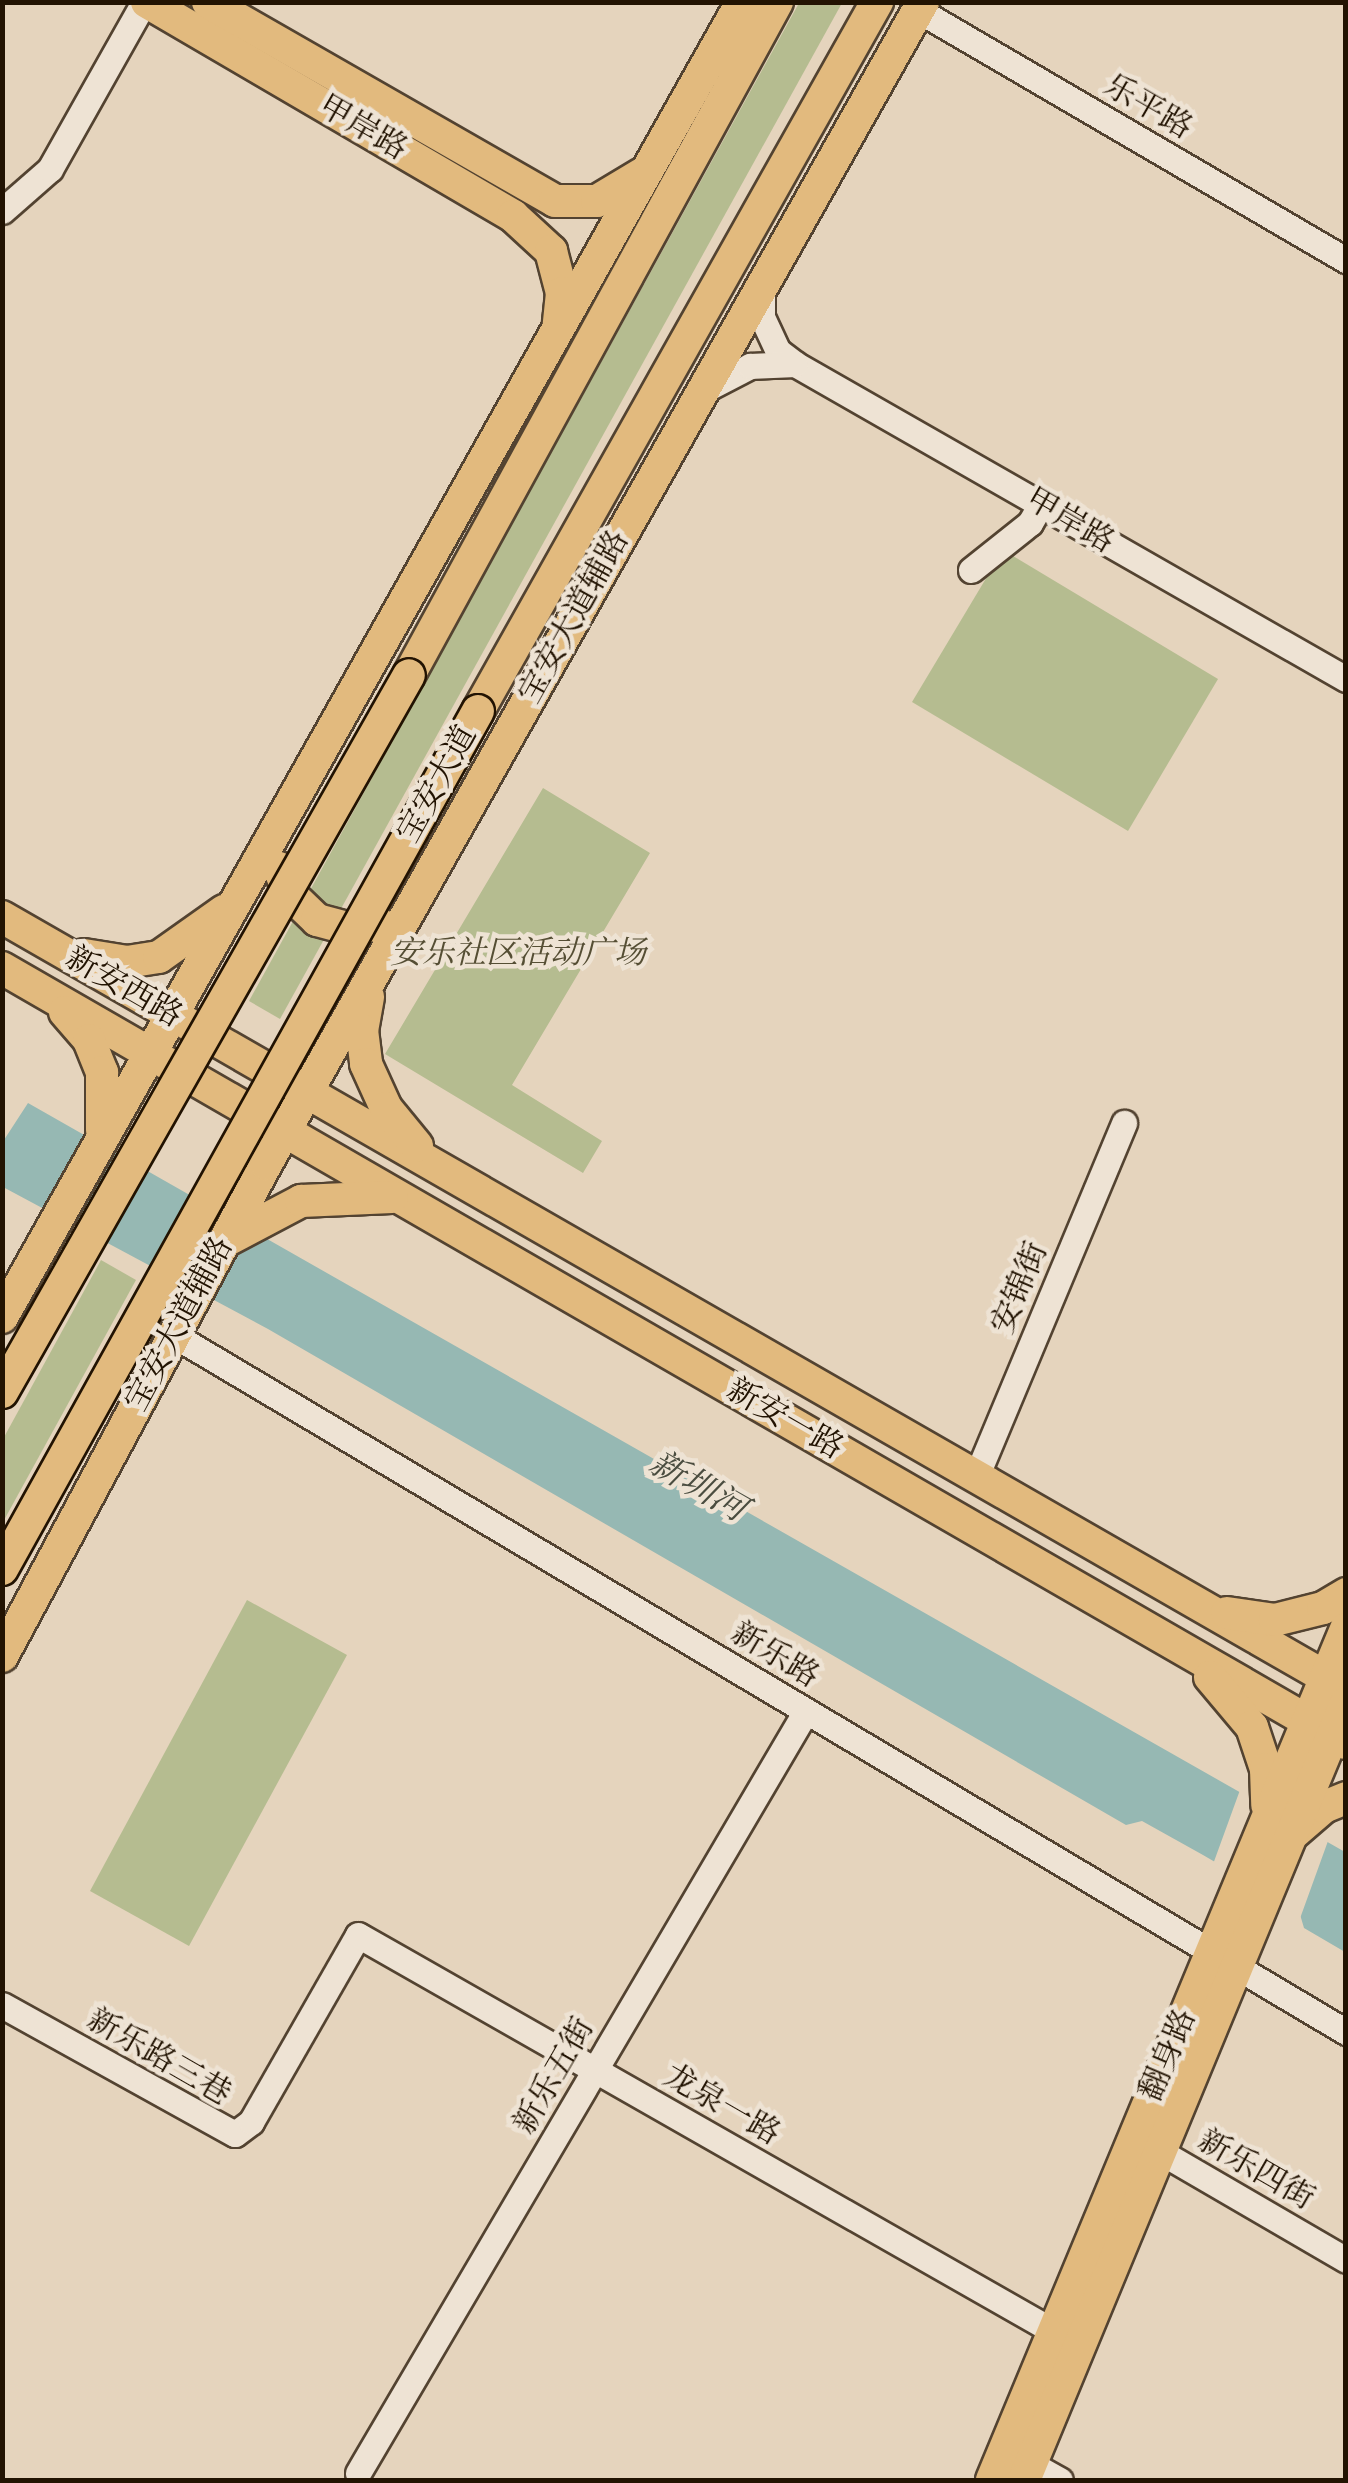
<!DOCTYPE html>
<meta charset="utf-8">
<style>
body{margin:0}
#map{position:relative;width:1348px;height:2483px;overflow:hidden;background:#e5d4bd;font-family:Cardo,"Noto Serif SC",serif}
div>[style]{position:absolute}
.green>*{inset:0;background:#b5bc90}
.water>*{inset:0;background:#96b8b3}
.pier>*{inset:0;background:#e5d4bd}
.roads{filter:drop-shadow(2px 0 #534331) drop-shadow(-2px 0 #534331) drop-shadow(0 2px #534331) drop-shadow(0 -2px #534331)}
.minor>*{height:25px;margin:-12.5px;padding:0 12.5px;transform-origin:12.5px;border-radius:12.5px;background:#eee3d4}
.major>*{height:32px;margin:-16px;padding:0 16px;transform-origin:16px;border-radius:16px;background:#e2ba7e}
.bridges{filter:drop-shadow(2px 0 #221302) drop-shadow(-2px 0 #221302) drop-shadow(0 2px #221302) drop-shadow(0 -2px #221302)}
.major-bridge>*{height:32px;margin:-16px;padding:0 16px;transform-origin:16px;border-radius:16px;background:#e2ba7e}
span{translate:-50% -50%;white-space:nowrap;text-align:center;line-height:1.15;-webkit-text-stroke:9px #eee3d4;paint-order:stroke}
.street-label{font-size:32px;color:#221302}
.park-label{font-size:32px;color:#554e34;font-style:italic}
.water-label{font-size:35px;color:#4b4d40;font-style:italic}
.frame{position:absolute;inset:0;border:5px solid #221302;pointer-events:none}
</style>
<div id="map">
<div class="green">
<i style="clip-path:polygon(799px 3px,842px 3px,280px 1019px,249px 1001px)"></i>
<i style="clip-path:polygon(1003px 550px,1218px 679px,1128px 831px,912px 702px)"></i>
<i style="clip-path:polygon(543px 788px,650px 853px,512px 1085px,602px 1141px,583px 1173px,385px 1054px)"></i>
<i style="clip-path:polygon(101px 1260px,136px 1280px,3px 1522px,3px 1439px)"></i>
<i style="clip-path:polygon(247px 1600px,347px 1655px,189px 1946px,90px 1891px)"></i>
</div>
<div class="water">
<i style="clip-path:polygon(28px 1103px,1345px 1852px,1345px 1952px,1304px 1928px,1299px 1911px,1203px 1855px,1142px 1821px,1126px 1825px,268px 1329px,3px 1187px,2px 1143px)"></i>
</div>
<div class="pier">
<i style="clip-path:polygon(1240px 1790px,1328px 1841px,1298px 1924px,1295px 1915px,1212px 1867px)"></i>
</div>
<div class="roads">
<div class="minor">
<i style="left:918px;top:10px;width:496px;rotate:30.3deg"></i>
<i style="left:2px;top:211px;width:64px;rotate:-41.2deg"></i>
<i style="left:50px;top:169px;width:192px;rotate:-60.6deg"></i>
<i style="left:762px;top:286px;width:31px;rotate:90deg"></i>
<i style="left:762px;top:317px;width:38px;rotate:65deg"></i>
<i style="left:778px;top:351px;width:21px;rotate:37deg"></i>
<i style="left:795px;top:364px;width:635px;rotate:29.76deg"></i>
<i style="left:706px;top:389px;width:50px;rotate:-27.6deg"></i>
<i style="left:750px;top:366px;width:45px;rotate:-2.5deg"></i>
<i style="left:971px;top:570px;width:75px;rotate:-38.5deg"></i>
<i style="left:1030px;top:523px;width:22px;rotate:-60deg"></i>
<i style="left:172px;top:1334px;width:1366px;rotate:30.73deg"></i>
<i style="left:976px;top:1477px;width:384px;rotate:-67.3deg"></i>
<i style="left:2px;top:2005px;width:266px;rotate:29deg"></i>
<i style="left:235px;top:2134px;width:20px;rotate:-37deg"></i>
<i style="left:251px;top:2122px;width:215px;rotate:-60.2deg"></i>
<i style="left:358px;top:1935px;width:800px;rotate:29.67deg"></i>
<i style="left:1147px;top:2144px;width:230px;rotate:30.2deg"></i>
<i style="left:1031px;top:2464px;width:33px;rotate:29deg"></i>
<i style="left:358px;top:2473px;width:884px;rotate:-59.55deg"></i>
</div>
<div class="major">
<i style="left:147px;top:2px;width:424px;rotate:30.3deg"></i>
<i style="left:513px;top:216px;width:52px;rotate:42.6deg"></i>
<i style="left:551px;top:251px;width:43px;rotate:75.3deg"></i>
<i style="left:562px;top:293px;width:31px;rotate:96deg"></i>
<i style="left:208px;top:2px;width:400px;rotate:29.8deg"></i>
<i style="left:555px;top:201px;width:42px"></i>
<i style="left:597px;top:201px;width:52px;rotate:-31deg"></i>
<i style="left:409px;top:675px;width:767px;rotate:-61.33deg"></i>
<i style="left:478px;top:711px;width:814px;rotate:-60.63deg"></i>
<i style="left:279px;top:868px;width:27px;rotate:68deg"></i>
<i style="left:289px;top:893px;width:39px;rotate:44deg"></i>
<i style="left:317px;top:920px;width:35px;rotate:15deg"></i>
<i style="left:351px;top:929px;width:29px;rotate:-10deg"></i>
<i style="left:2px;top:917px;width:1550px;rotate:29.87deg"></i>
<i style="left:84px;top:955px;width:44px;rotate:9.2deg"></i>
<i style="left:127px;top:962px;width:32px;rotate:-9deg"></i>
<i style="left:159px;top:957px;width:80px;rotate:-35.3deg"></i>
<i style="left:2px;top:968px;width:1551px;rotate:29.97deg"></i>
<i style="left:368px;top:997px;width:34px;rotate:100deg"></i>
<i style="left:362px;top:1030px;width:34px;rotate:83deg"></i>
<i style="left:366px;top:1064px;width:48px;rotate:65.6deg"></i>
<i style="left:386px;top:1108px;width:49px;rotate:50.8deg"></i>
<i style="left:65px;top:1012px;width:37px;rotate:49deg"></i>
<i style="left:89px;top:1040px;width:35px;rotate:68deg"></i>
<i style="left:102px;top:1072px;width:58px;rotate:90deg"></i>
<i style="left:227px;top:1240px;width:84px;rotate:-27.8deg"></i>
<i style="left:301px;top:1201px;width:91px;rotate:-2.5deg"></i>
<i style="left:2px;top:1317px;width:1509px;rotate:-60.63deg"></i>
<i style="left:1227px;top:1613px;width:49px;rotate:8.3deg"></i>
<i style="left:1275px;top:1620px;width:49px;rotate:-14deg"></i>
<i style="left:1323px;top:1608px;width:27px;rotate:-31deg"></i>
<i style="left:2px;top:1656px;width:558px;rotate:-61.78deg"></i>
<i style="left:266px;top:1164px;width:1335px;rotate:-60.52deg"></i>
<i style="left:1210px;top:1677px;width:65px;rotate:50deg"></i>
<i style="left:1252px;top:1727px;width:44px;rotate:71.6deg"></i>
<i style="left:1266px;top:1769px;width:36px;rotate:88deg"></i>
<i style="left:1295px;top:1832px;width:38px;rotate:-41deg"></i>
<i style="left:1324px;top:1807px;width:24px;rotate:-22deg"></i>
<i style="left:992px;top:2480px;width:922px;rotate:-67.41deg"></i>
<i style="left:1024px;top:2480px;width:841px;rotate:-67.49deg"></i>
</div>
</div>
<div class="bridges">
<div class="major-bridge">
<i style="left:2px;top:1392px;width:824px;rotate:-60.42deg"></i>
<i style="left:2px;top:1569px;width:981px;rotate:-60.98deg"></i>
</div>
</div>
<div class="street-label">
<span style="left:1148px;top:107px;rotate:30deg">乐平路</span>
<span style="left:363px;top:128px;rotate:30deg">甲岸路</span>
<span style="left:1070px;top:521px;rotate:30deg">甲岸路</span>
<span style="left:574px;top:617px;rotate:-61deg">宝安大道辅路</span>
<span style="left:437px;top:784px;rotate:-61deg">宝安大道</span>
<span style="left:124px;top:987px;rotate:30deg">新安西路</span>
<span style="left:1020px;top:1288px;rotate:-67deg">安锦街</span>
<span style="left:179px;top:1324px;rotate:-62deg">宝安大道辅路</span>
<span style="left:785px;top:1419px;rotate:30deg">新安一路</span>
<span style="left:775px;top:1655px;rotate:31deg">新乐路</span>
<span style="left:1168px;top:2055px;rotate:-67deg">翻身路</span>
<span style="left:159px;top:2057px;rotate:30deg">新乐路三巷</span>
<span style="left:554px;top:2076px;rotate:-60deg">新乐五街</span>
<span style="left:722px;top:2105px;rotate:30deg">龙泉一路</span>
<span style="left:1256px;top:2170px;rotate:30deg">新乐四街</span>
</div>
<div class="park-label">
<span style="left:518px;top:953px">安乐社区活动广场</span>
</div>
<div class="water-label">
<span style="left:698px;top:1486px;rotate:30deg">新圳河</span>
</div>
<div class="frame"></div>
</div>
